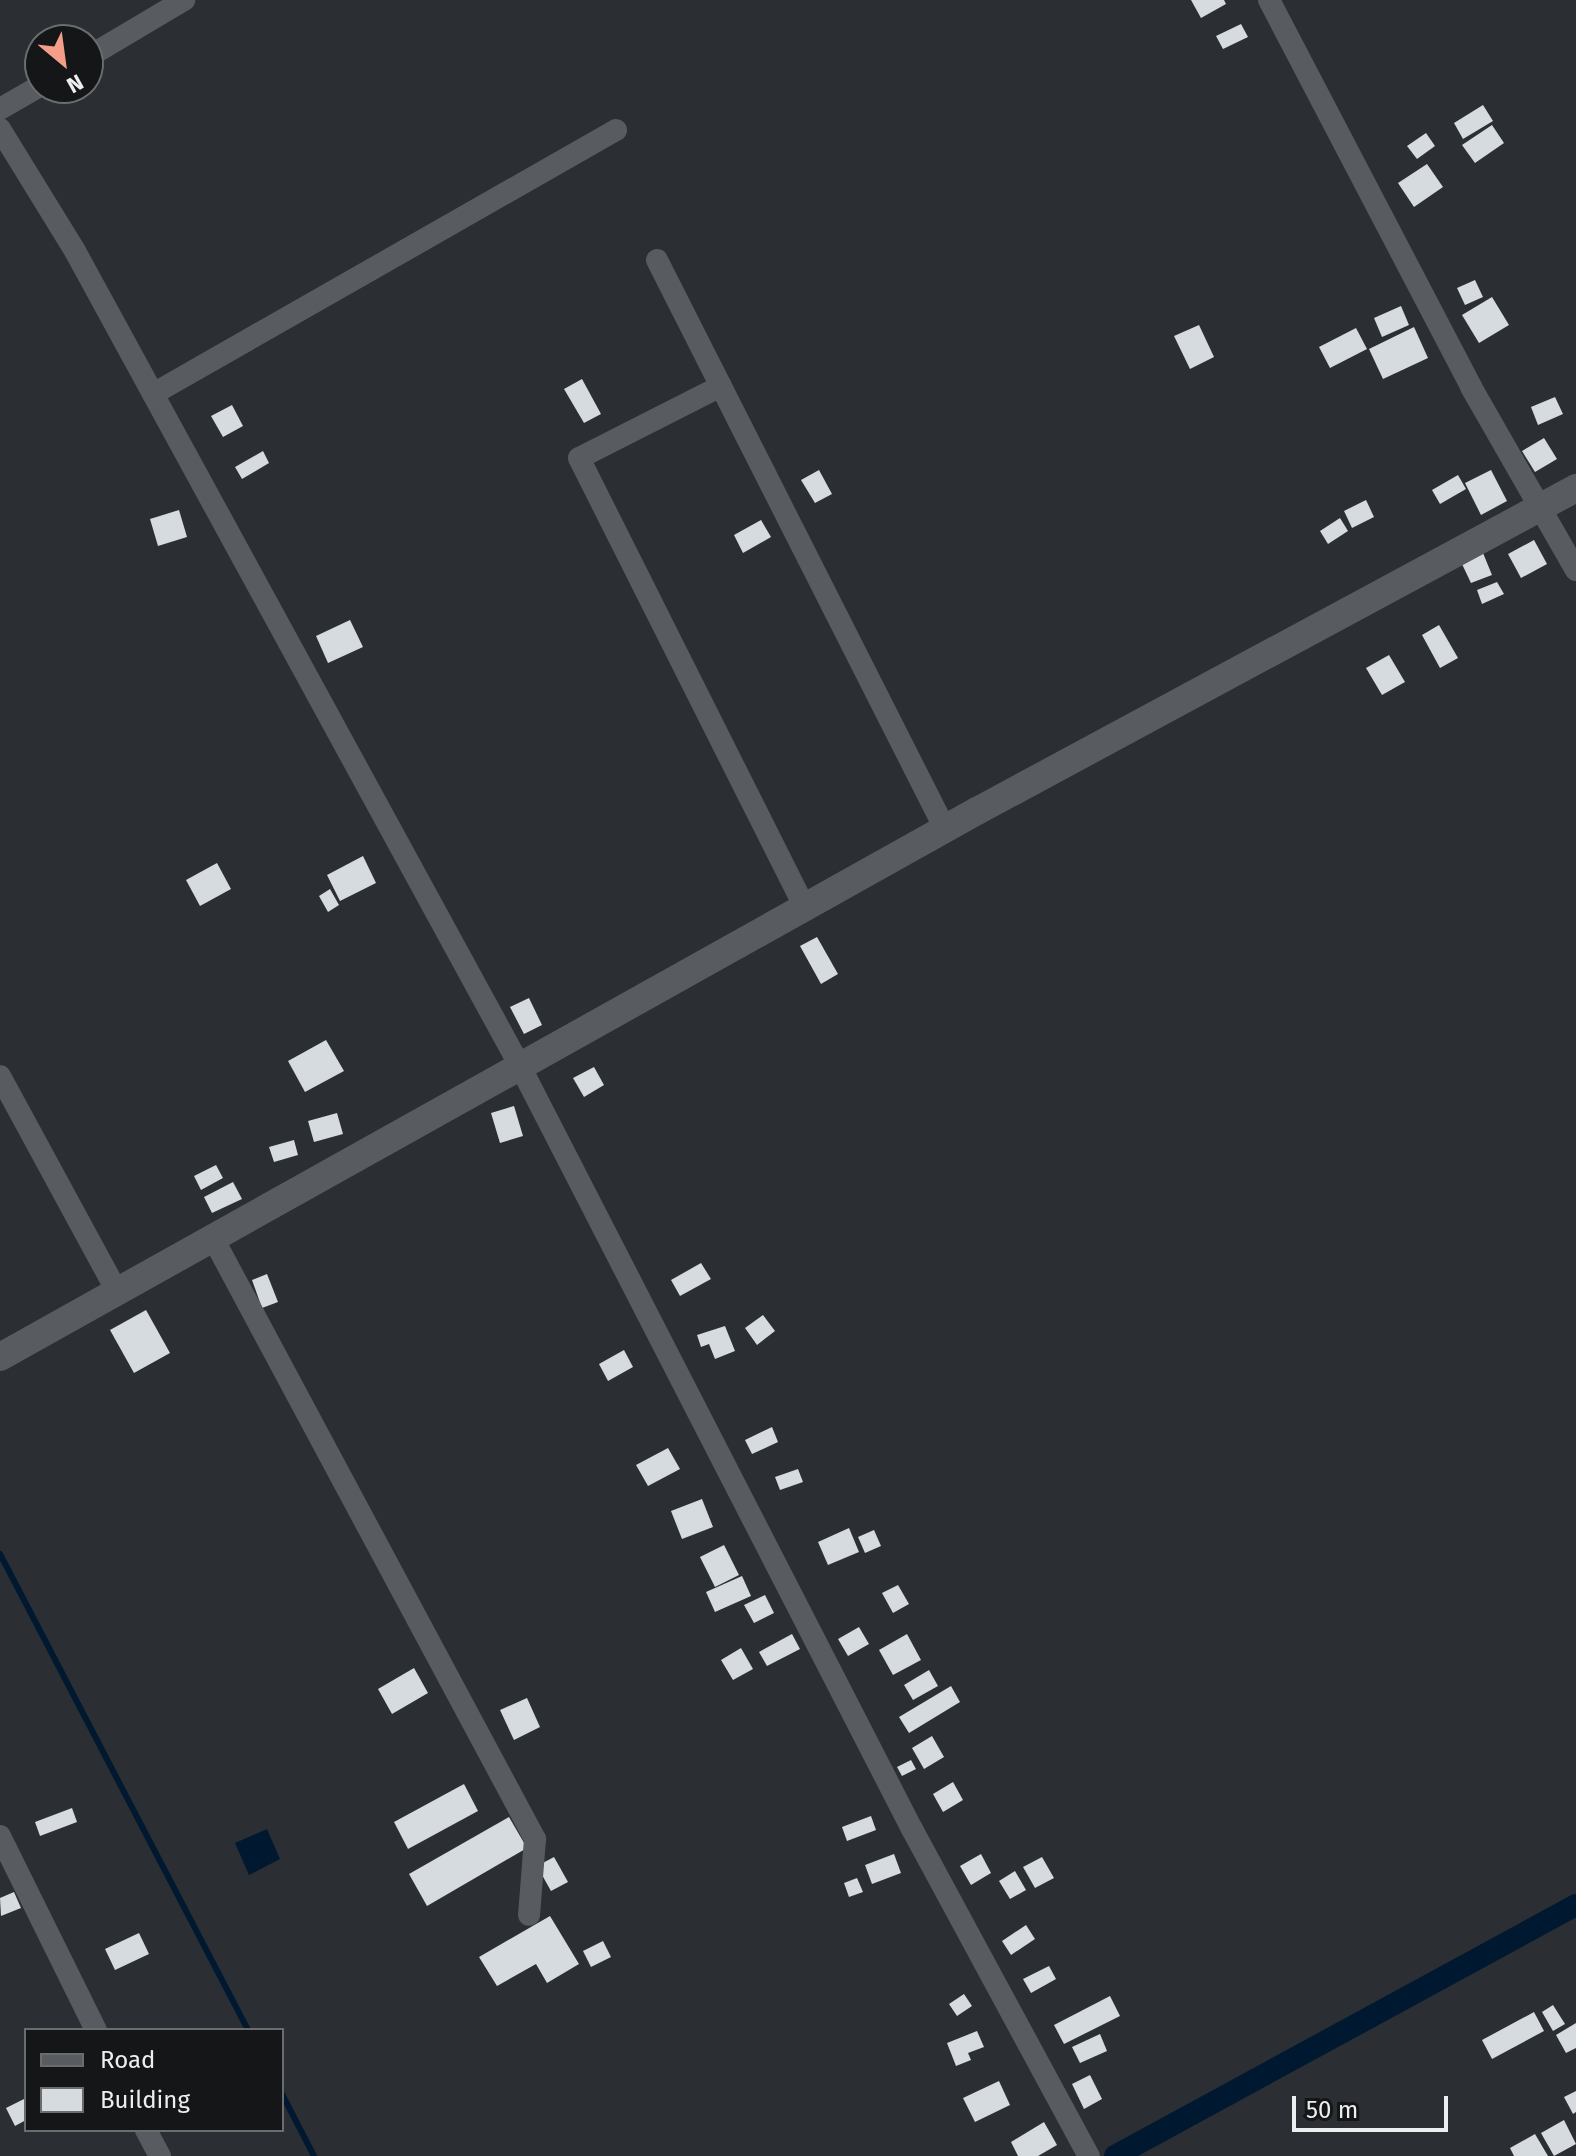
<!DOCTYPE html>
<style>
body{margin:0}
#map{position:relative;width:1576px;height:2156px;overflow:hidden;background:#2b2e32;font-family:"Fira Sans",sans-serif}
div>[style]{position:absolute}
.water>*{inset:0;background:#011930}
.stream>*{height:6px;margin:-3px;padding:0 3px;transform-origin:3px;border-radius:3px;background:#011930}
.canal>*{height:22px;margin:-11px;padding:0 11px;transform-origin:11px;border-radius:11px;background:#011930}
.building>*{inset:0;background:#d6dbdf}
.minor>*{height:22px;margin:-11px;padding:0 11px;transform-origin:11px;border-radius:11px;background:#585c60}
.tertiary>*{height:28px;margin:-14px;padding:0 14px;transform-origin:14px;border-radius:14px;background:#585c60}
span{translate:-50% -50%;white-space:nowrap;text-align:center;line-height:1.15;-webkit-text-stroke:8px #151618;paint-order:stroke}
.legend{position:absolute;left:24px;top:2028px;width:260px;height:104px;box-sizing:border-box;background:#151618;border:2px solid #6b6c6e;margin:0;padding:10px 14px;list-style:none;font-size:24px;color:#eceef0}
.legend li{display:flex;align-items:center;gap:16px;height:40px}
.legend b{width:40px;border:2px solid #6b6c6e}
.north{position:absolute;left:24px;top:24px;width:80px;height:80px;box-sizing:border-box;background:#151618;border:2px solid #6b6c6e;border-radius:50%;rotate:151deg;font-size:22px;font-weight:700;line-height:32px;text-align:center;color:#eceef0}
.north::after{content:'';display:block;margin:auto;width:28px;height:36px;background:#f49e89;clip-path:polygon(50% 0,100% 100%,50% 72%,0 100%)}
.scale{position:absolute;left:1292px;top:2096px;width:156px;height:36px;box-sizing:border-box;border:4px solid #eceef0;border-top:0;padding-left:10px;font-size:24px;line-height:28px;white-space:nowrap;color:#eceef0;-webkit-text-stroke:6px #151618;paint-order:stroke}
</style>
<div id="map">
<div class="water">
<i style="clip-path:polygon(267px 1829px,280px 1859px,249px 1875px,235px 1843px)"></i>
</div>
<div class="stream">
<i style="left:0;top:1554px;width:537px;rotate:62.48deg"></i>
<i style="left:282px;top:2094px;width:70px;rotate:62.7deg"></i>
</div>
<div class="canal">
<i style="left:1115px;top:2156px;width:525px;rotate:-28.57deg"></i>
</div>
<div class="building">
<i style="clip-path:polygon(1191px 0,1224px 0,1226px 4px,1201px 18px)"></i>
<i style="clip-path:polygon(1241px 24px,1248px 37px,1223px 49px,1216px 36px)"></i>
<i style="clip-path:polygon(1483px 105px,1493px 121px,1463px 139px,1454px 123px)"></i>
<i style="clip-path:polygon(1492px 125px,1504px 143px,1475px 163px,1462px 145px)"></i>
<i style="clip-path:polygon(1426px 133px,1435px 146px,1417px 159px,1407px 146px)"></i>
<i style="clip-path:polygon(1427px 164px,1443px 187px,1414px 207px,1398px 183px)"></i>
<i style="clip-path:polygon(1475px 280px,1483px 297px,1465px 305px,1457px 288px)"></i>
<i style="clip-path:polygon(1492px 297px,1509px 325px,1479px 343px,1462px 315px)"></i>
<i style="clip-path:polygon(1401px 306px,1409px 325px,1382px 337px,1374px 318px)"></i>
<i style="clip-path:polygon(1199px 325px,1214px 357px,1190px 369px,1174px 336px)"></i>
<i style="clip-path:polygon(1414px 327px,1428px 358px,1383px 379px,1369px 349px)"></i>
<i style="clip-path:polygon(1356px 328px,1367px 349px,1330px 368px,1319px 347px)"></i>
<i style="clip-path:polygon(582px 379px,601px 414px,584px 423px,564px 389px)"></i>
<i style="clip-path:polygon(1555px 397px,1563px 414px,1538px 425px,1531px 407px)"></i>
<i style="clip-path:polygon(232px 405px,243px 426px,223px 437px,211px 416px)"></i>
<i style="clip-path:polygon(1544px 438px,1557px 459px,1535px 472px,1522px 451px)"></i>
<i style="clip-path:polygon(263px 451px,269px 463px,242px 479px,235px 467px)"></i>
<i style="clip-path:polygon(819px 470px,832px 494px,815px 503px,801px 480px)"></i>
<i style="clip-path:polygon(1491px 470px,1507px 501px,1481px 515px,1465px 483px)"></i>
<i style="clip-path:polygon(1458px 475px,1466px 489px,1440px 504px,1432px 490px)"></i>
<i style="clip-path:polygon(1366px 500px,1374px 517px,1352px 528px,1344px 511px)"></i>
<i style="clip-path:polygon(179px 510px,187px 537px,158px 546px,150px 519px)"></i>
<i style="clip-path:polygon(1340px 518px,1348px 531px,1328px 544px,1320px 531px)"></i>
<i style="clip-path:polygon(761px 520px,771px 537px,743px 553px,734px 535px)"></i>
<i style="clip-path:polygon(1534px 540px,1547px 564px,1521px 578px,1508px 554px)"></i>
<i style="clip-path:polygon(1483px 553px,1492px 575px,1471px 583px,1461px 562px)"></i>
<i style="clip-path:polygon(1497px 582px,1504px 594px,1482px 604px,1477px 590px)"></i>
<i style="clip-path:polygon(350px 620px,363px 647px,328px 663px,316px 636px)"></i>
<i style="clip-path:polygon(1439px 625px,1458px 658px,1440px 668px,1422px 635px)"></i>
<i style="clip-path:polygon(1389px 655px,1405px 682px,1382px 695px,1366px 668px)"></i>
<i style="clip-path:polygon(363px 856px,376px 883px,340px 901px,327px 875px)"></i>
<i style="clip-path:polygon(217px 863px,231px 889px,200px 906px,186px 880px)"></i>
<i style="clip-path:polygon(330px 889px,339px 905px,328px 912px,319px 896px)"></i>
<i style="clip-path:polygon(817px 937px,838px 974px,821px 984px,800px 946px)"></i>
<i style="clip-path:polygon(529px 998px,542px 1025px,524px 1034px,510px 1007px)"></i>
<i style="clip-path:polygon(326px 1040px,344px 1071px,305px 1092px,288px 1061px)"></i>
<i style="clip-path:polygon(594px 1067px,604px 1085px,584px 1097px,573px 1078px)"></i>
<i style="clip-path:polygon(514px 1106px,523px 1136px,500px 1143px,491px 1113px)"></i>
<i style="clip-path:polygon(337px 1113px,343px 1134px,314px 1142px,308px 1121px)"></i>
<i style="clip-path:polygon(294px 1140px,298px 1155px,274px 1162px,269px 1147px)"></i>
<i style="clip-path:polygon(216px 1165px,223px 1178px,201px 1190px,194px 1176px)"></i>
<i style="clip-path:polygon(233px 1182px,242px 1199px,212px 1213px,204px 1197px)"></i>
<i style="clip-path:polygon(701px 1263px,711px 1279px,680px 1296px,671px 1280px)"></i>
<i style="clip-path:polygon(267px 1274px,278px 1302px,262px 1308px,252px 1280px)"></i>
<i style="clip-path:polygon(146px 1310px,170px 1353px,134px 1373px,110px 1330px)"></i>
<i style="clip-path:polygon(763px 1315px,775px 1331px,757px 1345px,745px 1328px)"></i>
<i style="clip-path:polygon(725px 1326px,735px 1351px,715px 1359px,709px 1344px,701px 1347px,697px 1335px)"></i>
<i style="clip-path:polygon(624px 1350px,633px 1367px,608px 1381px,599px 1364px)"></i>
<i style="clip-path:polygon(772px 1427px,778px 1442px,752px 1454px,745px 1440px)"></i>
<i style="clip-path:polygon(668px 1448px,680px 1469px,648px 1486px,636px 1465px)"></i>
<i style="clip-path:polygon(798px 1469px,803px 1482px,780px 1490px,775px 1477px)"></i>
<i style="clip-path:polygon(702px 1499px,713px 1527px,682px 1539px,671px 1511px)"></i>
<i style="clip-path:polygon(849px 1528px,859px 1552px,828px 1565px,818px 1542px)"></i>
<i style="clip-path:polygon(874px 1530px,881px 1546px,865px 1553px,858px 1537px)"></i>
<i style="clip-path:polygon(724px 1545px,739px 1575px,715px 1587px,700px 1557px)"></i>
<i style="clip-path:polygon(742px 1576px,751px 1596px,715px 1612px,706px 1592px)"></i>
<i style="clip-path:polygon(898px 1585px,909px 1604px,893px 1613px,882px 1593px)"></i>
<i style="clip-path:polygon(765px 1595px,774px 1613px,754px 1623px,744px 1605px)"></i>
<i style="clip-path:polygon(859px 1627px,869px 1644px,848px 1656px,838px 1639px)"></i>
<i style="clip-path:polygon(792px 1634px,800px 1649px,767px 1666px,759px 1652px)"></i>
<i style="clip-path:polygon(907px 1634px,921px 1660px,893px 1675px,879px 1650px)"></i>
<i style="clip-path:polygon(741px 1648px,753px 1669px,733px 1680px,721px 1660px)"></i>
<i style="clip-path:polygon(414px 1668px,428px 1693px,392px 1714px,378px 1689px)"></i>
<i style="clip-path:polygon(929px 1670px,938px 1686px,913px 1700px,904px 1685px)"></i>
<i style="clip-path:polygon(951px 1686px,960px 1702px,909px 1733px,899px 1717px)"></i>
<i style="clip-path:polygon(527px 1698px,540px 1727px,514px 1740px,500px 1710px)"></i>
<i style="clip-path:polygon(932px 1736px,944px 1757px,924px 1769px,912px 1748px)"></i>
<i style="clip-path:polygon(911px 1760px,916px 1769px,902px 1776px,897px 1767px)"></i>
<i style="clip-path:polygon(953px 1782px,963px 1800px,943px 1812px,933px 1794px)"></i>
<i style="clip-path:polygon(464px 1784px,478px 1811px,408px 1849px,394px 1822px)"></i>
<i style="clip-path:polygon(72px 1808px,77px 1822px,40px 1836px,35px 1822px)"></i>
<i style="clip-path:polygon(871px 1816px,876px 1830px,847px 1841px,842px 1827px)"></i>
<i style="clip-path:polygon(509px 1817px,527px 1848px,427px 1906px,409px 1874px)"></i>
<i style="clip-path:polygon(894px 1854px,901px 1873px,872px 1884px,865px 1865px)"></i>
<i style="clip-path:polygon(981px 1854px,991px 1873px,971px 1885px,960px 1866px)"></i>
<i style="clip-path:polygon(554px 1857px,568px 1882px,551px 1891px,537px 1866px)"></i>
<i style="clip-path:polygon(1042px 1857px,1054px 1878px,1035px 1888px,1023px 1867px)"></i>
<i style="clip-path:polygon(1015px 1871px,1026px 1890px,1010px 1899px,999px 1881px)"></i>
<i style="clip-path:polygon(857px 1878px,863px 1892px,849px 1897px,844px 1883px)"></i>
<i style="clip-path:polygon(14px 1892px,21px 1908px,1px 1916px,0 1898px)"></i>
<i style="clip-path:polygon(550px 1916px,579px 1964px,547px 1983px,536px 1964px,497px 1986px,479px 1957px)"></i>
<i style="clip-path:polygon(1026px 1925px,1035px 1939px,1011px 1955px,1002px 1941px)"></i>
<i style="clip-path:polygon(139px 1933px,149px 1954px,115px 1970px,105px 1949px)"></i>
<i style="clip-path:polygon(603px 1941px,611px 1957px,591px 1967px,583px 1951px)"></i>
<i style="clip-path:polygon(1049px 1966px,1056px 1979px,1031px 1993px,1023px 1979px)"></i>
<i style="clip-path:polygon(964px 1994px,972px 2006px,957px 2016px,949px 2004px)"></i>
<i style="clip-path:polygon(1110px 1996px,1120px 2016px,1064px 2044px,1054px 2025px)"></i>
<i style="clip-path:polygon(1553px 2005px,1565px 2024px,1553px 2031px,1542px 2012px)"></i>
<i style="clip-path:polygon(1534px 2012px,1544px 2031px,1492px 2059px,1482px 2040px)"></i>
<i style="clip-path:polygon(1576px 2023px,1576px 2048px,1566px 2053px,1556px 2035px)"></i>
<i style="clip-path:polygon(977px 2031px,984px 2047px,968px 2053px,971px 2060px,956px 2066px,947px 2043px)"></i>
<i style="clip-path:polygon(1100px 2034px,1107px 2051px,1080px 2063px,1072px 2047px)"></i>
<i style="clip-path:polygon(1090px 2075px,1102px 2099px,1084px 2109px,1072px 2084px)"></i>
<i style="clip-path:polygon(999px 2081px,1010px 2105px,975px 2122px,963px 2098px)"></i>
<i style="clip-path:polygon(1576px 2091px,1576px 2112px,1573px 2114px,1564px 2097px)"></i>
<i style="clip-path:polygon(26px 2098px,26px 2120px,15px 2126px,6px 2108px)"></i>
<i style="clip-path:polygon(1564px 2120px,1576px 2144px,1554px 2156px,1541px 2133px)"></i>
<i style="clip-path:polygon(1044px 2122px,1057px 2145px,1038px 2156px,1018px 2156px,1011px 2142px)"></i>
<i style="clip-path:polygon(1535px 2134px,1548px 2156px,1514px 2156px,1510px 2148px)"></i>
</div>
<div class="minor">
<i style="left:1269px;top:0;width:437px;rotate:62.4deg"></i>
<i style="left:1471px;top:387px;width:211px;rotate:60.2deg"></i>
<i style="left:88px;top:57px;width:112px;rotate:-30.7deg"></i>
<i style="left:0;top:109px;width:46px;rotate:-29.9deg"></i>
<i style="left:0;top:129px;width:143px;rotate:58.4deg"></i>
<i style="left:75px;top:251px;width:931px;rotate:61.37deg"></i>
<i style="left:521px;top:1068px;width:856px;rotate:62.81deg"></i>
<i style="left:912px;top:1829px;width:372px;rotate:61.6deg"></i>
<i style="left:657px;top:260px;width:638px;rotate:63.15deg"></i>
<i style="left:721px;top:386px;width:159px;rotate:153.1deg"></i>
<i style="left:579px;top:458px;width:504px;rotate:63.33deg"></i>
<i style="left:153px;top:394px;width:533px;rotate:-29.69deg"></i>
<i style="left:0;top:1076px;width:247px;rotate:61.5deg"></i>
<i style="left:214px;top:1240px;width:680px;rotate:61.81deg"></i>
<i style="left:535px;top:1839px;width:76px;rotate:94.5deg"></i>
<i style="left:0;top:1836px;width:216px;rotate:63.7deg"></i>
<i style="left:146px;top:2130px;width:30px;rotate:62deg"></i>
</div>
<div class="tertiary">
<i style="left:0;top:1357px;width:1119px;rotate:-29.2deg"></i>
<i style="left:977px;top:811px;width:681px;rotate:-28.33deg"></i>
</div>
<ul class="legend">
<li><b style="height:10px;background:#585c60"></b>Road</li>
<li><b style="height:22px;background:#d6dbdf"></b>Building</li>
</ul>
<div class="north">N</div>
<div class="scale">50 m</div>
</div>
